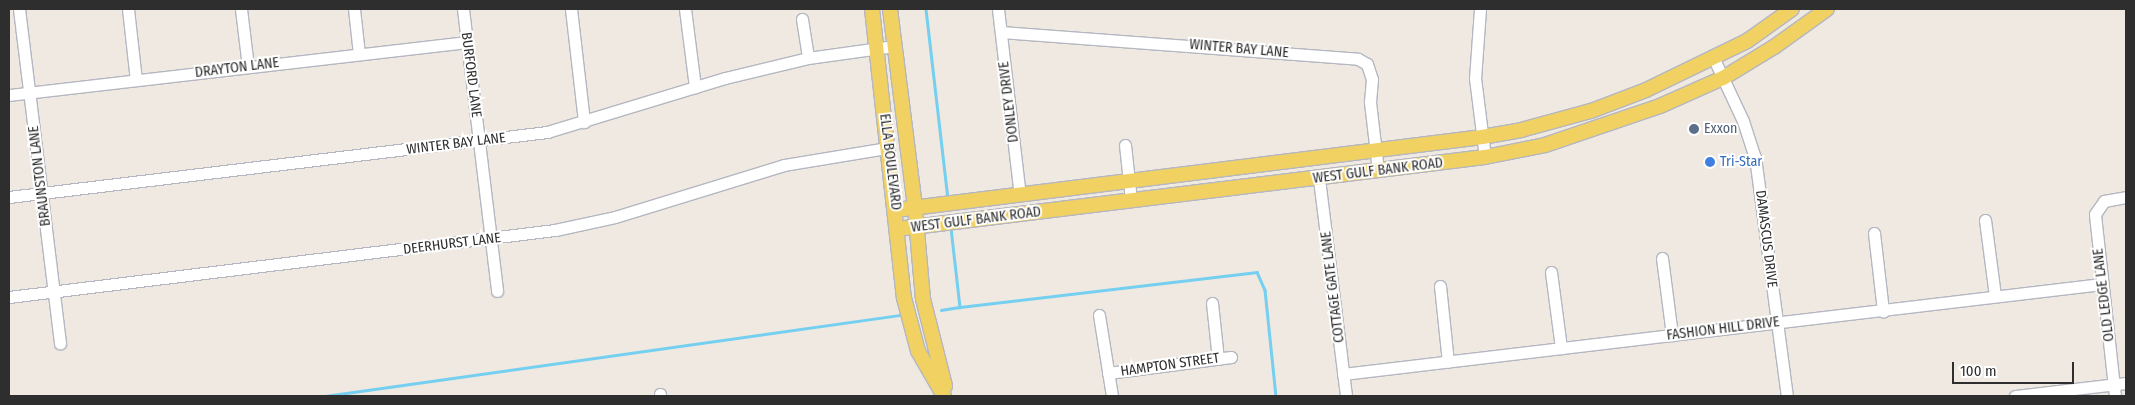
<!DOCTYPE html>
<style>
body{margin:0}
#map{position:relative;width:2135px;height:405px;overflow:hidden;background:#efe9e1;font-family:"Fira Sans Condensed",sans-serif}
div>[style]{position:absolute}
.stream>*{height:2.5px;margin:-1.25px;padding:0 1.25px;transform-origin:1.25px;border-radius:1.25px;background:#75cff0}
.roads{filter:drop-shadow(1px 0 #b4b7c1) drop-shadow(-1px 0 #b4b7c1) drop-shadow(0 1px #b4b7c1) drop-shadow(0 -1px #b4b7c1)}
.minor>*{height:11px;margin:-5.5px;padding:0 5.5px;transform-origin:5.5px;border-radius:5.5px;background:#fff}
.major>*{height:14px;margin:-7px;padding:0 7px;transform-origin:7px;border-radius:7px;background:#f2d163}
.dots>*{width:14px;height:14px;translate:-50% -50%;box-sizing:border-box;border:2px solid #fff;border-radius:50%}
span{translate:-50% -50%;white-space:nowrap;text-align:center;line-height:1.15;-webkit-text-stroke:4px #fff;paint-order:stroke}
.street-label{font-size:14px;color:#2e2e2e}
.service-label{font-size:14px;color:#4e5e75}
.left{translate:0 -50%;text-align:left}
.shop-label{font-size:14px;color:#366cbe}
.frame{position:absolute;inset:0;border:10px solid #2e2e2e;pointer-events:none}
.scale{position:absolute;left:1952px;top:362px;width:122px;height:22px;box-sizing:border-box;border:2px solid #2e2e2e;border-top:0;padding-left:6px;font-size:15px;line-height:18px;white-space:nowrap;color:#2e2e2e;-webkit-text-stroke:4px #fff;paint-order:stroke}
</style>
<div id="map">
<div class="stream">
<i style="left:926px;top:9px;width:192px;rotate:83.4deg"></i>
<i style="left:951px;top:228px;width:80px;rotate:83.5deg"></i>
<i style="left:960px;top:307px;width:299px;rotate:-6.7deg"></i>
<i style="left:1257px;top:272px;width:20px;rotate:66deg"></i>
<i style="left:1265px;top:290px;width:107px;rotate:84.1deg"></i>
<i style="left:941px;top:310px;width:18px;rotate:-9deg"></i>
<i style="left:325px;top:396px;width:581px;rotate:-8.02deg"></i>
</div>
<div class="roads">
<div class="minor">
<i style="left:19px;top:9px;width:337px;rotate:83deg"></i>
<i style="left:128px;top:9px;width:71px;rotate:83.6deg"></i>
<i style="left:241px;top:9px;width:58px;rotate:83.1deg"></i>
<i style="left:354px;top:9px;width:45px;rotate:83.7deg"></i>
<i style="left:463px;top:9px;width:284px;rotate:83.1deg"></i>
<i style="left:571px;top:9px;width:114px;rotate:83.4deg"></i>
<i style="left:685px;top:9px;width:79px;rotate:82.7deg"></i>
<i style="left:998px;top:9px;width:187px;rotate:83.3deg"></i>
<i style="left:1480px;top:9px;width:69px;rotate:94.1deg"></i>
<i style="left:1475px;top:78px;width:80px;rotate:82.8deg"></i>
<i style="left:802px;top:19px;width:39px;rotate:81deg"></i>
<i style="left:1001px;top:32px;width:358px;rotate:4.3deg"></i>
<i style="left:1358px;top:59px;width:10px;rotate:29deg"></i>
<i style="left:1367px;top:64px;width:16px;rotate:72deg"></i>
<i style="left:1372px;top:79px;width:23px;rotate:95deg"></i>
<i style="left:1370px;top:102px;width:68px;rotate:83.3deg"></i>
<i style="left:1714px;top:59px;width:68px;rotate:64.9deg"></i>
<i style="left:1743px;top:121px;width:38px;rotate:72deg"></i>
<i style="left:1755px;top:157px;width:241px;rotate:82.4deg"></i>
<i style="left:9px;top:95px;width:460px;rotate:-6.6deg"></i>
<i style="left:1125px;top:145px;width:55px;rotate:83.8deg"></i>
<i style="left:1319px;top:179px;width:219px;rotate:82.9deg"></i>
<i style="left:9px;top:197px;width:542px;rotate:-6.89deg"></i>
<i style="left:547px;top:132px;width:186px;rotate:-16.9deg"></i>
<i style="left:725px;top:78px;width:85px;rotate:-13.5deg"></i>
<i style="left:808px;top:58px;width:87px;rotate:-7.9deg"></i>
<i style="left:1985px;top:220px;width:77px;rotate:82.5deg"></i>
<i style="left:1874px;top:233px;width:79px;rotate:83.4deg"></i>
<i style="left:1662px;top:258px;width:78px;rotate:82.6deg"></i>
<i style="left:1551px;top:272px;width:77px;rotate:82.5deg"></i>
<i style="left:1440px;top:286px;width:76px;rotate:84deg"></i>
<i style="left:9px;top:297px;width:550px;rotate:-7deg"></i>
<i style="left:555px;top:230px;width:61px;rotate:-12.2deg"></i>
<i style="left:615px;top:217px;width:177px;rotate:-17.1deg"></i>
<i style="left:784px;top:165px;width:104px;rotate:-9.4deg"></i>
<i style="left:1212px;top:303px;width:56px;rotate:83.9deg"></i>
<i style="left:1099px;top:315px;width:82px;rotate:80.9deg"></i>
<i style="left:1108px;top:373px;width:124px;rotate:-7.4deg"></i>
<i style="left:1343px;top:374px;width:764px;rotate:-6.76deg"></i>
<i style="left:660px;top:394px;width:2px;rotate:90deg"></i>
<i style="left:2015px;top:396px;width:112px;rotate:-6.7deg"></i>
<i style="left:2115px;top:396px;width:183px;rotate:-96.3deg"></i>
<i style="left:2095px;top:214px;width:16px;rotate:-55deg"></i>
<i style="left:2104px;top:201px;width:22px;rotate:-10deg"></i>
</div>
<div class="major">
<i style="left:872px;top:9px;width:291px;rotate:83.7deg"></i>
<i style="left:904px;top:298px;width:55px;rotate:75.2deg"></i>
<i style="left:918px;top:351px;width:52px;rotate:60deg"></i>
<i style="left:890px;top:9px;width:201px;rotate:82.8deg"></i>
<i style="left:915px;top:208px;width:91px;rotate:85deg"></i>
<i style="left:923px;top:299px;width:90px;rotate:75.8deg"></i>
<i style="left:896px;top:210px;width:591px;rotate:-7.1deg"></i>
<i style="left:1482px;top:137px;width:40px;rotate:-10deg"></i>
<i style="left:1521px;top:130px;width:73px;rotate:-15.2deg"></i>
<i style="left:1591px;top:111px;width:59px;rotate:-20.9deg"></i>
<i style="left:1646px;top:90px;width:112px;rotate:-25.9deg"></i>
<i style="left:1747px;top:41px;width:55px;rotate:-35.4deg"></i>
<i style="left:897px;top:229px;width:592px;rotate:-6.98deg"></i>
<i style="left:1485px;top:157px;width:61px;rotate:-11.3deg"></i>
<i style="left:1545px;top:145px;width:121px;rotate:-18.7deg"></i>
<i style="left:1660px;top:106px;width:69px;rotate:-24deg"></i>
<i style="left:1723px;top:78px;width:60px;rotate:-31.3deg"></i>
<i style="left:1774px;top:47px;width:65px;rotate:-35.6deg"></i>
</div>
</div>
<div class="dots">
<i style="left:1694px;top:129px;background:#5c6f8a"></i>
<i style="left:1710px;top:162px;background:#3f7fe0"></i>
</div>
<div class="street-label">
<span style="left:1239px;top:49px;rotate:5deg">WINTER BAY LANE</span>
<span style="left:237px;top:68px;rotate:-7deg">DRAYTON LANE</span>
<span style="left:471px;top:75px;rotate:83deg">BURFORD LANE</span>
<span style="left:1009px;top:102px;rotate:-97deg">DONLEY DRIVE</span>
<span style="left:456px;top:144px;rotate:-7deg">WINTER BAY LANE</span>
<span style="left:890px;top:162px;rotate:83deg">ELLA BOULEVARD</span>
<span style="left:1378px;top:171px;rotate:-7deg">WEST GULF BANK ROAD</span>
<span style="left:40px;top:176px;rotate:-97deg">BRAUNSTON LANE</span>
<span style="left:976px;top:220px;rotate:-7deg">WEST GULF BANK ROAD</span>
<span style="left:1766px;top:239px;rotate:83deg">DAMASCUS DRIVE</span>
<span style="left:452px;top:244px;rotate:-7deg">DEERHURST LANE</span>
<span style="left:1333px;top:287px;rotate:-97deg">COTTAGE GATE LANE</span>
<span style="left:2104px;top:295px;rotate:-97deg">OLD LEDGE LANE</span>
<span style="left:1723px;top:329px;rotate:-7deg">FASHION HILL DRIVE</span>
<span style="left:1170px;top:365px;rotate:-8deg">HAMPTON STREET</span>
</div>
<div class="service-label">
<span class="left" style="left:1704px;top:129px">Exxon</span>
</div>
<div class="shop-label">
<span class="left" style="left:1720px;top:162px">Tri-Star</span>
</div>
<div class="frame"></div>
<div class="scale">100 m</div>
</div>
